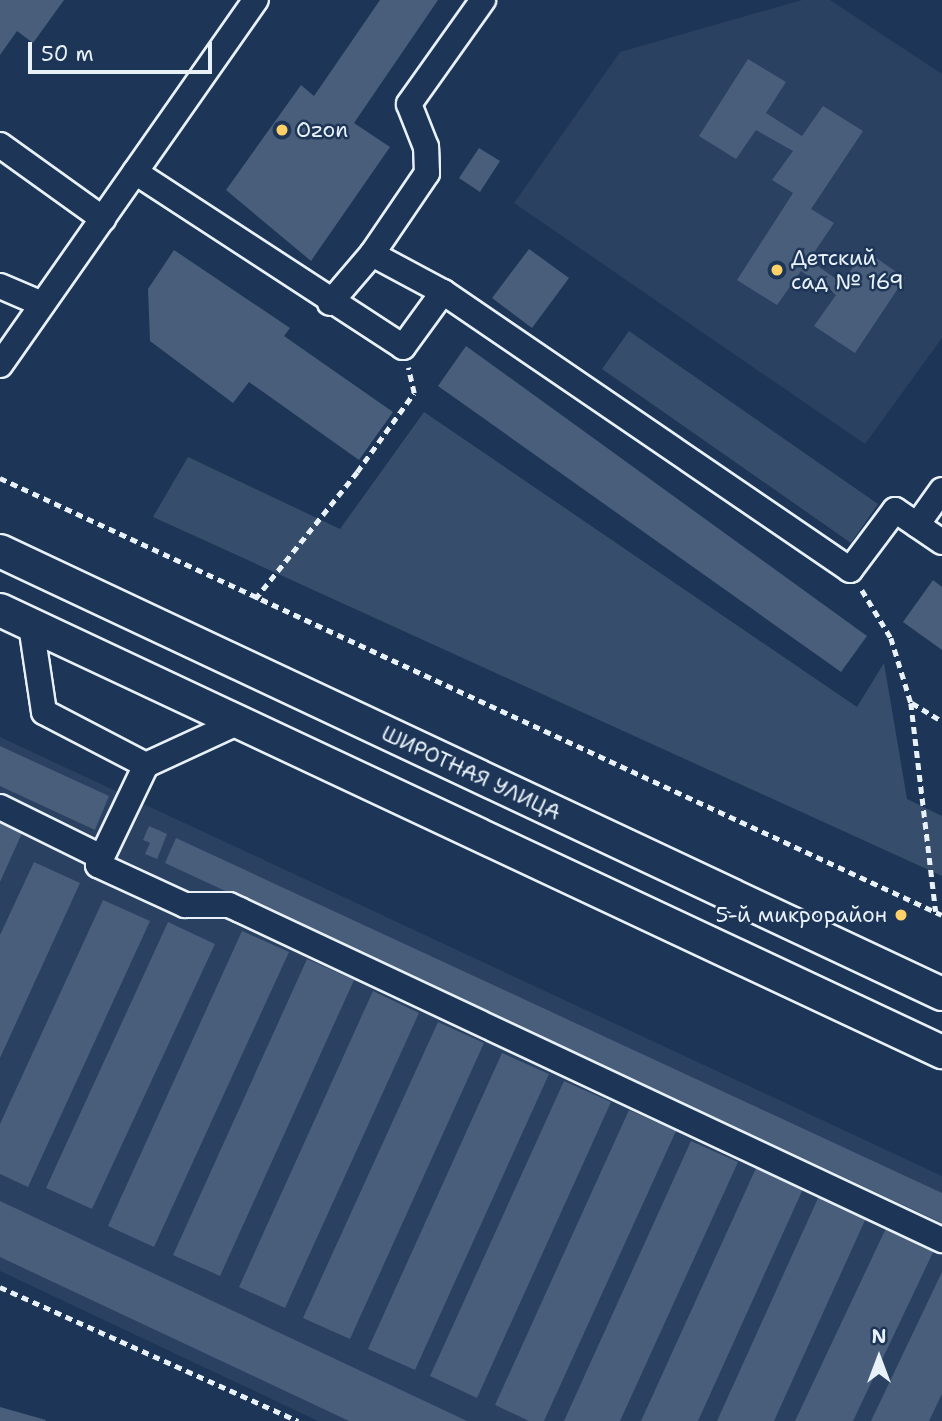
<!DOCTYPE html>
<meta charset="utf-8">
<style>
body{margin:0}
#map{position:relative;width:942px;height:1421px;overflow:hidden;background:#1d3557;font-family:"Shantell Sans",sans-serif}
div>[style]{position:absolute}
.built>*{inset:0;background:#2a4162}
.green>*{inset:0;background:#374d6c}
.building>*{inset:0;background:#495e7a}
.path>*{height:4.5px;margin-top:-2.25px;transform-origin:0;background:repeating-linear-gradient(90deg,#e8f1f8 0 7px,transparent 0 12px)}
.roads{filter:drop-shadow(2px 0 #e8f1f8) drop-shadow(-2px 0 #e8f1f8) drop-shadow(0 2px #e8f1f8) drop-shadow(0 -2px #e8f1f8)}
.minor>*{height:24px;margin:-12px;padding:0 12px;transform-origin:12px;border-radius:12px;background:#1d3557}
.major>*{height:32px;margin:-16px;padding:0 16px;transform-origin:16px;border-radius:16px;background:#1d3557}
.dots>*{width:19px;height:19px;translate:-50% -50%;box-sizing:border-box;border:4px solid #1d3557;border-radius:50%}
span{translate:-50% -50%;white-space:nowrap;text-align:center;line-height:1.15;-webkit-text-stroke:5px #1d3557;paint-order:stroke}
.poi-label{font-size:21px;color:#e8f1f8}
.left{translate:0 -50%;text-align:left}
.right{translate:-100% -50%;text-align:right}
.street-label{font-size:21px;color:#e8f1f8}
.north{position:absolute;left:844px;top:1323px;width:70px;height:70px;-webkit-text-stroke:5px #1d3557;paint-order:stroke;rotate:0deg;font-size:19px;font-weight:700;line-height:28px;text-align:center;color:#e8f1f8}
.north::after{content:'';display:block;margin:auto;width:24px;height:32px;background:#e8f1f8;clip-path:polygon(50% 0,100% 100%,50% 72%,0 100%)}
.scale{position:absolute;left:28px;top:42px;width:184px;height:32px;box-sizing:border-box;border:4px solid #e8f1f8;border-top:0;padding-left:9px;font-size:21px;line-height:24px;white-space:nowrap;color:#e8f1f8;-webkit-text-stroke:5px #1d3557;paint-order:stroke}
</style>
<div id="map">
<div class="built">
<i style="clip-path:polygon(802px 0,830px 0,942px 74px,942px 338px,865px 444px,514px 203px,620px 52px)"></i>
<i style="clip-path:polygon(0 737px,942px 1176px,942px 1421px,318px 1421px,0 1271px)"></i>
</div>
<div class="green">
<i style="clip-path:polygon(629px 331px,878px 504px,851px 543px,602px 369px)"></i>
<i style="clip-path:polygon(424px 412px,857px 707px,884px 663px,907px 799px,942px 816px,942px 876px,153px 517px,188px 457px,340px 529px)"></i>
</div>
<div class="building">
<i style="clip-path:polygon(0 0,64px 0,33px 43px,17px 31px,0 55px)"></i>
<i style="clip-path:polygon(380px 0,438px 0,354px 123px,390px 147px,311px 261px,226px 190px,301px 85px,314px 96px)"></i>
<i style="clip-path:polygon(748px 59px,786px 82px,766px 113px,802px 136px,823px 106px,863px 131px,811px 209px,834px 223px,809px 260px,842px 283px,865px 250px,905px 278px,855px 353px,814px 326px,836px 295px,801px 271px,777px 305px,737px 280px,793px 193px,772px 180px,793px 151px,756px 130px,736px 159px,699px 136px)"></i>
<i style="clip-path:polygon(479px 148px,500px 161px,480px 192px,459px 178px)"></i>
<i style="clip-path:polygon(529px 249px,569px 278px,532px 328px,492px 298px)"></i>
<i style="clip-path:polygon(174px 250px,290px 328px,284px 336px,393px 412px,359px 460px,249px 382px,233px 403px,150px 341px,148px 289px)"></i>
<i style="clip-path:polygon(466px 346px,867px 636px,841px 672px,438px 386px)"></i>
<i style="clip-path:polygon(933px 580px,942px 587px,942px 650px,903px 622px)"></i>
<i style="clip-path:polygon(0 746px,109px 796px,95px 830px,0 786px)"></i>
<i style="clip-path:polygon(0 820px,23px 831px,0 882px)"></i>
<i style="clip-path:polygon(149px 826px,167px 834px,157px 859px,145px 854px,150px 843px,143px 840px)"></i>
<i style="clip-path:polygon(176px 838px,942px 1193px,942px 1223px,165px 863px)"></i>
<i style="clip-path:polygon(34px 862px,80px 883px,0 1058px,0 935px)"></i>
<i style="clip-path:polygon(103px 900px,150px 921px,28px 1187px,0 1174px,0 1124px)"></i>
<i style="clip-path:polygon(168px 922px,215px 944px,92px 1209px,46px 1188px)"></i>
<i style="clip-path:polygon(242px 931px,289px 952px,154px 1247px,108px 1226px)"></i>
<i style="clip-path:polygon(307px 959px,354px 980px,220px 1276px,173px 1255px)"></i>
<i style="clip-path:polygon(373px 991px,419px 1013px,285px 1308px,239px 1287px)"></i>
<i style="clip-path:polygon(438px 1022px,484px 1043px,350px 1339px,303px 1318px)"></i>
<i style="clip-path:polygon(502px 1053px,549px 1074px,415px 1370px,368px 1349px)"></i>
<i style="clip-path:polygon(564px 1081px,611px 1102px,477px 1398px,430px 1376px)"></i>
<i style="clip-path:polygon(629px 1110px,676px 1131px,544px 1421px,529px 1421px,495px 1405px)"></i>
<i style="clip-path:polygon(691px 1141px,738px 1162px,620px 1421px,564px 1421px)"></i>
<i style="clip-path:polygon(756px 1168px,803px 1189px,698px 1421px,641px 1421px)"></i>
<i style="clip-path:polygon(819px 1196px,866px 1218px,774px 1421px,717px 1421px)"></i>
<i style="clip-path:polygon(0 1201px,467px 1421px,349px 1421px,0 1257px)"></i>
<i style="clip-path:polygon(888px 1224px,936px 1246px,853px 1421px,795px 1421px)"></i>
<i style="clip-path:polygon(942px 1272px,942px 1394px,929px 1421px,871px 1421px)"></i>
<i style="clip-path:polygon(0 1407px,46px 1420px,45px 1421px,0 1421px)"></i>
</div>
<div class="path">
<i style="left:0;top:478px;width:1038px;rotate:24.89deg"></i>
<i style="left:862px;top:590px;width:56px;rotate:58.9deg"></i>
<i style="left:891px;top:638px;width:68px;rotate:72.9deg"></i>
<i style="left:911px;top:703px;width:210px;rotate:83.2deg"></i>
<i style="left:255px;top:599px;width:163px;rotate:-51.2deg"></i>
<i style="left:357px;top:472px;width:97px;rotate:-54.2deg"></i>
<i style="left:414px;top:393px;width:26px;rotate:-103deg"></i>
<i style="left:912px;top:703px;width:35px;rotate:31deg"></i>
<i style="left:0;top:1287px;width:327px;rotate:24.2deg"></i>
</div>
<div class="roads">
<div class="minor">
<i style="left:0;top:145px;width:127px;rotate:35.7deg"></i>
<i style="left:135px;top:172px;width:320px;rotate:33.1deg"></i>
<i style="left:403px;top:347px;width:68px;rotate:-54deg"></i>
<i style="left:443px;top:292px;width:493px;rotate:34.3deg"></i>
<i style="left:850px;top:570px;width:75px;rotate:-53.1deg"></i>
<i style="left:895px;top:510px;width:57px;rotate:34.2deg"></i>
<i style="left:372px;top:254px;width:81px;rotate:28.2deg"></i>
<i style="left:0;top:286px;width:46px;rotate:23.2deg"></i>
<i style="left:330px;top:303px;width:65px;rotate:-49.4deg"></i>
<i style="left:372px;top:254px;width:98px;rotate:-55.8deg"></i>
<i style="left:427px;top:173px;width:26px;rotate:-92deg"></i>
<i style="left:426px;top:147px;width:46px;rotate:-111.6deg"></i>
<i style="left:409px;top:104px;width:128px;rotate:-54.6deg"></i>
<i style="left:0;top:365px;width:446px;rotate:-55deg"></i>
<i style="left:917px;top:525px;width:43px;rotate:-54.5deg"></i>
<i style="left:31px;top:625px;width:88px;rotate:81.5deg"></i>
<i style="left:44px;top:712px;width:115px;rotate:27.5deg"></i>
<i style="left:146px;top:765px;width:100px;rotate:-24.8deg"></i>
<i style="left:146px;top:765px;width:111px;rotate:115.6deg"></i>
<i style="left:98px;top:865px;width:96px;rotate:24.7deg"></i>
<i style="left:185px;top:905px;width:44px"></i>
<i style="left:229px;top:905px;width:12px;rotate:24deg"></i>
<i style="left:240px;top:910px;width:776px;rotate:25.18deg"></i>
<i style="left:0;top:807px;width:113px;rotate:26.3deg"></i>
</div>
<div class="major">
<i style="left:0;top:551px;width:1041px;rotate:25.19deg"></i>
<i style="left:0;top:610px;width:1041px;rotate:25.14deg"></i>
</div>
</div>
<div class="dots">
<i style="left:282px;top:130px;background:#ffd166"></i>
<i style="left:777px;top:270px;background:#ffd166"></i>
<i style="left:901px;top:915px;background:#ffd166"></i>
</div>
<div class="poi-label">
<span class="left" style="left:296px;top:130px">Ozon</span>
<span class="left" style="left:791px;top:270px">Детский<br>сад № 169</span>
<span class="right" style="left:887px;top:915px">5-й микрорайон</span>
</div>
<div class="street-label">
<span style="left:471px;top:773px;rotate:25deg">ШИРОТНАЯ УЛИЦА</span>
</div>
<div class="north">N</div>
<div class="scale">50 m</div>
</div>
